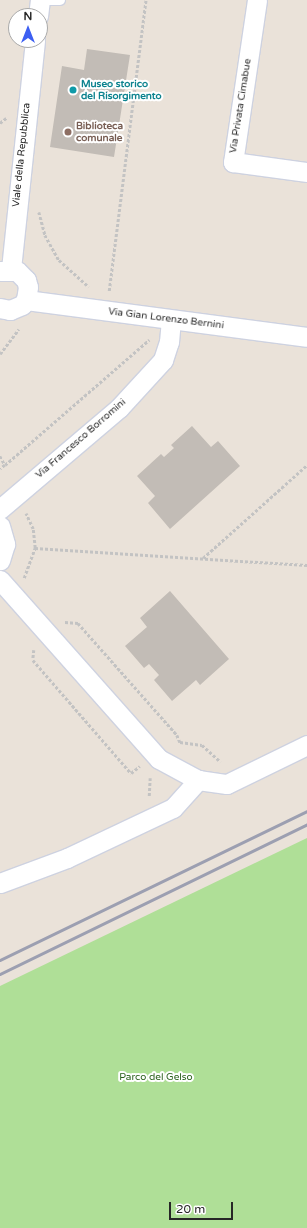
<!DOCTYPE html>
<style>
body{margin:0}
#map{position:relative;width:307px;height:1228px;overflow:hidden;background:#eae2d9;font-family:"Varela Round",sans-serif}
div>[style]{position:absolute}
.green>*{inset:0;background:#afdf97}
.building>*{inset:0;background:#c2bcb6}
.path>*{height:2.5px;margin-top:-1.25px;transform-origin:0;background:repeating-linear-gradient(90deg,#c3c3c3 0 3px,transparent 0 5px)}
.roads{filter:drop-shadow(1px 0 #ced2e0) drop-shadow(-1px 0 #ced2e0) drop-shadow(0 1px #ced2e0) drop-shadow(0 -1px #ced2e0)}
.service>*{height:10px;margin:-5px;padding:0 5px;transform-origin:5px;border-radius:5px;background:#fff}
.minor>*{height:19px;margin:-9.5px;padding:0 9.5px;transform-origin:9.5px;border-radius:9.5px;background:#fff}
.rail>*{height:3px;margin:-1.5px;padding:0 1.5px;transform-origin:1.5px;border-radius:1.5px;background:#9c9fb1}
.dots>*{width:11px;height:11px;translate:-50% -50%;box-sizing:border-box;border:2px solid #fff;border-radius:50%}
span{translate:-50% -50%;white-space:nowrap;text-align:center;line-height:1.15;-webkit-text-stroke:4px #fff;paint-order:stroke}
.culture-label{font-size:10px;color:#0d838f;font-weight:700}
.left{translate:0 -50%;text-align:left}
.street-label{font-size:10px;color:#272727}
.education-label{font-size:10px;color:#785e54;font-weight:700}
.park-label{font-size:10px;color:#2a601c}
.north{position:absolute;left:8px;top:8px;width:40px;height:40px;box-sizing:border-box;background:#fff;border:1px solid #a9a9a9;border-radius:50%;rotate:0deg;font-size:11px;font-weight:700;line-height:16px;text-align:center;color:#272727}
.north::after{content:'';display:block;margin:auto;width:14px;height:18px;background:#3d5ff2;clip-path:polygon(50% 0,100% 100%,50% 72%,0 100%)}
.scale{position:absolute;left:169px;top:1202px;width:64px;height:18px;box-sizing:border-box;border:2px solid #272727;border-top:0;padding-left:5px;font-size:12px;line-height:14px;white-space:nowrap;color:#272727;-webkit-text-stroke:3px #fff;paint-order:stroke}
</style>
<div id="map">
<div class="green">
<i style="clip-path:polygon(307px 838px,307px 1228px,0 1228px,0 986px)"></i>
</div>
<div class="building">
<i style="clip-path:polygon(87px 49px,130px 55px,114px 157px,50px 147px,62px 66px,84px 70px)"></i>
<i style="clip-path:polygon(192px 426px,211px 447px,218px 441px,240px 466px,170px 529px,148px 503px,155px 496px,137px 476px,161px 454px,164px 457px,174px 448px,171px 445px)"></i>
<i style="clip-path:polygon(170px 591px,229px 659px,200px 685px,196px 680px,172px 701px,154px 680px,159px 675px,149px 664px,144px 668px,125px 646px,147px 627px,140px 618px)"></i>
</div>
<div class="path">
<i style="left:0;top:123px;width:8px;rotate:-40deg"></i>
<i style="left:39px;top:212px;width:24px;rotate:75deg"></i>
<i style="left:45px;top:235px;width:29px;rotate:61deg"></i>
<i style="left:59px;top:260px;width:40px;rotate:42deg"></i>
<i style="left:109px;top:291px;width:293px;rotate:-82.8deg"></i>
<i style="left:0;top:354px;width:31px;rotate:-53deg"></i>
<i style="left:0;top:456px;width:10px;rotate:61deg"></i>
<i style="left:5px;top:465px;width:6px;rotate:141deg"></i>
<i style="left:5px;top:465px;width:191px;rotate:-41deg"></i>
<i style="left:35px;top:548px;width:273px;rotate:3.6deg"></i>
<i style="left:203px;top:558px;width:140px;rotate:-41.8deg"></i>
<i style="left:24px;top:578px;width:32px;rotate:-70deg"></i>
<i style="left:35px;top:548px;width:19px;rotate:-96deg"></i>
<i style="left:33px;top:529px;width:17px;rotate:-115deg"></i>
<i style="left:65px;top:622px;width:13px;rotate:4deg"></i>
<i style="left:78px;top:623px;width:149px;rotate:48.5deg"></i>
<i style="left:177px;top:735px;width:8px;rotate:67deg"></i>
<i style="left:180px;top:742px;width:22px;rotate:8deg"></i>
<i style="left:202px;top:745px;width:25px;rotate:42deg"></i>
<i style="left:34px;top:650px;width:10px;rotate:96deg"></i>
<i style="left:33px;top:660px;width:150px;rotate:49.1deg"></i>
<i style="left:131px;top:773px;width:11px;rotate:-38deg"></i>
<i style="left:149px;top:796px;width:18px;rotate:-87deg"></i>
</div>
<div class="roads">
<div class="service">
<i style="left:45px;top:0;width:15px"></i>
</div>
<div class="minor">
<i style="left:257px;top:0;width:164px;rotate:98.4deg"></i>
<i style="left:233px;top:162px;width:75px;rotate:7.7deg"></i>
<i style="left:38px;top:16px;width:16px;rotate:-83deg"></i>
<i style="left:11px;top:269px;width:230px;rotate:-84deg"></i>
<i style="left:0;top:271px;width:17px"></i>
<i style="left:17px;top:271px;width:13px;rotate:45deg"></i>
<i style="left:26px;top:280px;width:7px;rotate:74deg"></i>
<i style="left:28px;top:287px;width:13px;rotate:99deg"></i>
<i style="left:26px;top:300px;width:6px;rotate:129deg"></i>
<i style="left:22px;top:305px;width:13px;rotate:157deg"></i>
<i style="left:10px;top:310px;width:10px;rotate:-169deg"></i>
<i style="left:26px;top:300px;width:283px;rotate:7.5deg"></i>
<i style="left:0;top:509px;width:156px;rotate:-40.3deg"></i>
<i style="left:119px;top:408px;width:65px;rotate:-47.5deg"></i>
<i style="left:163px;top:360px;width:19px;rotate:-72deg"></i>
<i style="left:169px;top:342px;width:22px;rotate:-85deg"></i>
<i style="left:0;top:526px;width:19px;rotate:74deg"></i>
<i style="left:5px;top:544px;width:17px;rotate:107deg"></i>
<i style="left:0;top:580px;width:239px;rotate:48.4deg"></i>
<i style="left:159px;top:759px;width:44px;rotate:28.3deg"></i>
<i style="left:198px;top:780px;width:29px;rotate:8deg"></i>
<i style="left:227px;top:784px;width:89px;rotate:-26deg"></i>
<i style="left:0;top:883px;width:72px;rotate:-20.5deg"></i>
<i style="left:67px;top:858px;width:117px;rotate:-25.3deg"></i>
<i style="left:173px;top:808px;width:38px;rotate:-48deg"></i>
</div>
</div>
<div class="rail">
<i style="left:0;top:960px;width:341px;rotate:-25.9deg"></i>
<i style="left:0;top:974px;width:342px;rotate:-26deg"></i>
</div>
<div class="dots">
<i style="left:73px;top:90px;background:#0f9aa8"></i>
<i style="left:68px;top:132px;background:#8d6e63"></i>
</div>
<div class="culture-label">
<span class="left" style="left:81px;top:90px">Museo storico<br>del Risorgimento</span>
</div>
<div class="street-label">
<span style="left:241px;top:106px;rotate:-81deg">Via Privata Cimabue</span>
<span style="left:22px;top:155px;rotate:-84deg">Viale della Repubblica</span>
<span style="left:166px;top:319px;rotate:7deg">Via Gian Lorenzo Bernini</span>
<span style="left:81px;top:439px;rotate:-41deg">Via Francesco Borromini</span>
</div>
<div class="education-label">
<span class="left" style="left:76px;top:132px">Biblioteca<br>comunale</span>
</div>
<div class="park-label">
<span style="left:156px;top:1078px">Parco del Gelso</span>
</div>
<div class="north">N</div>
<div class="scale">20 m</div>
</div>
